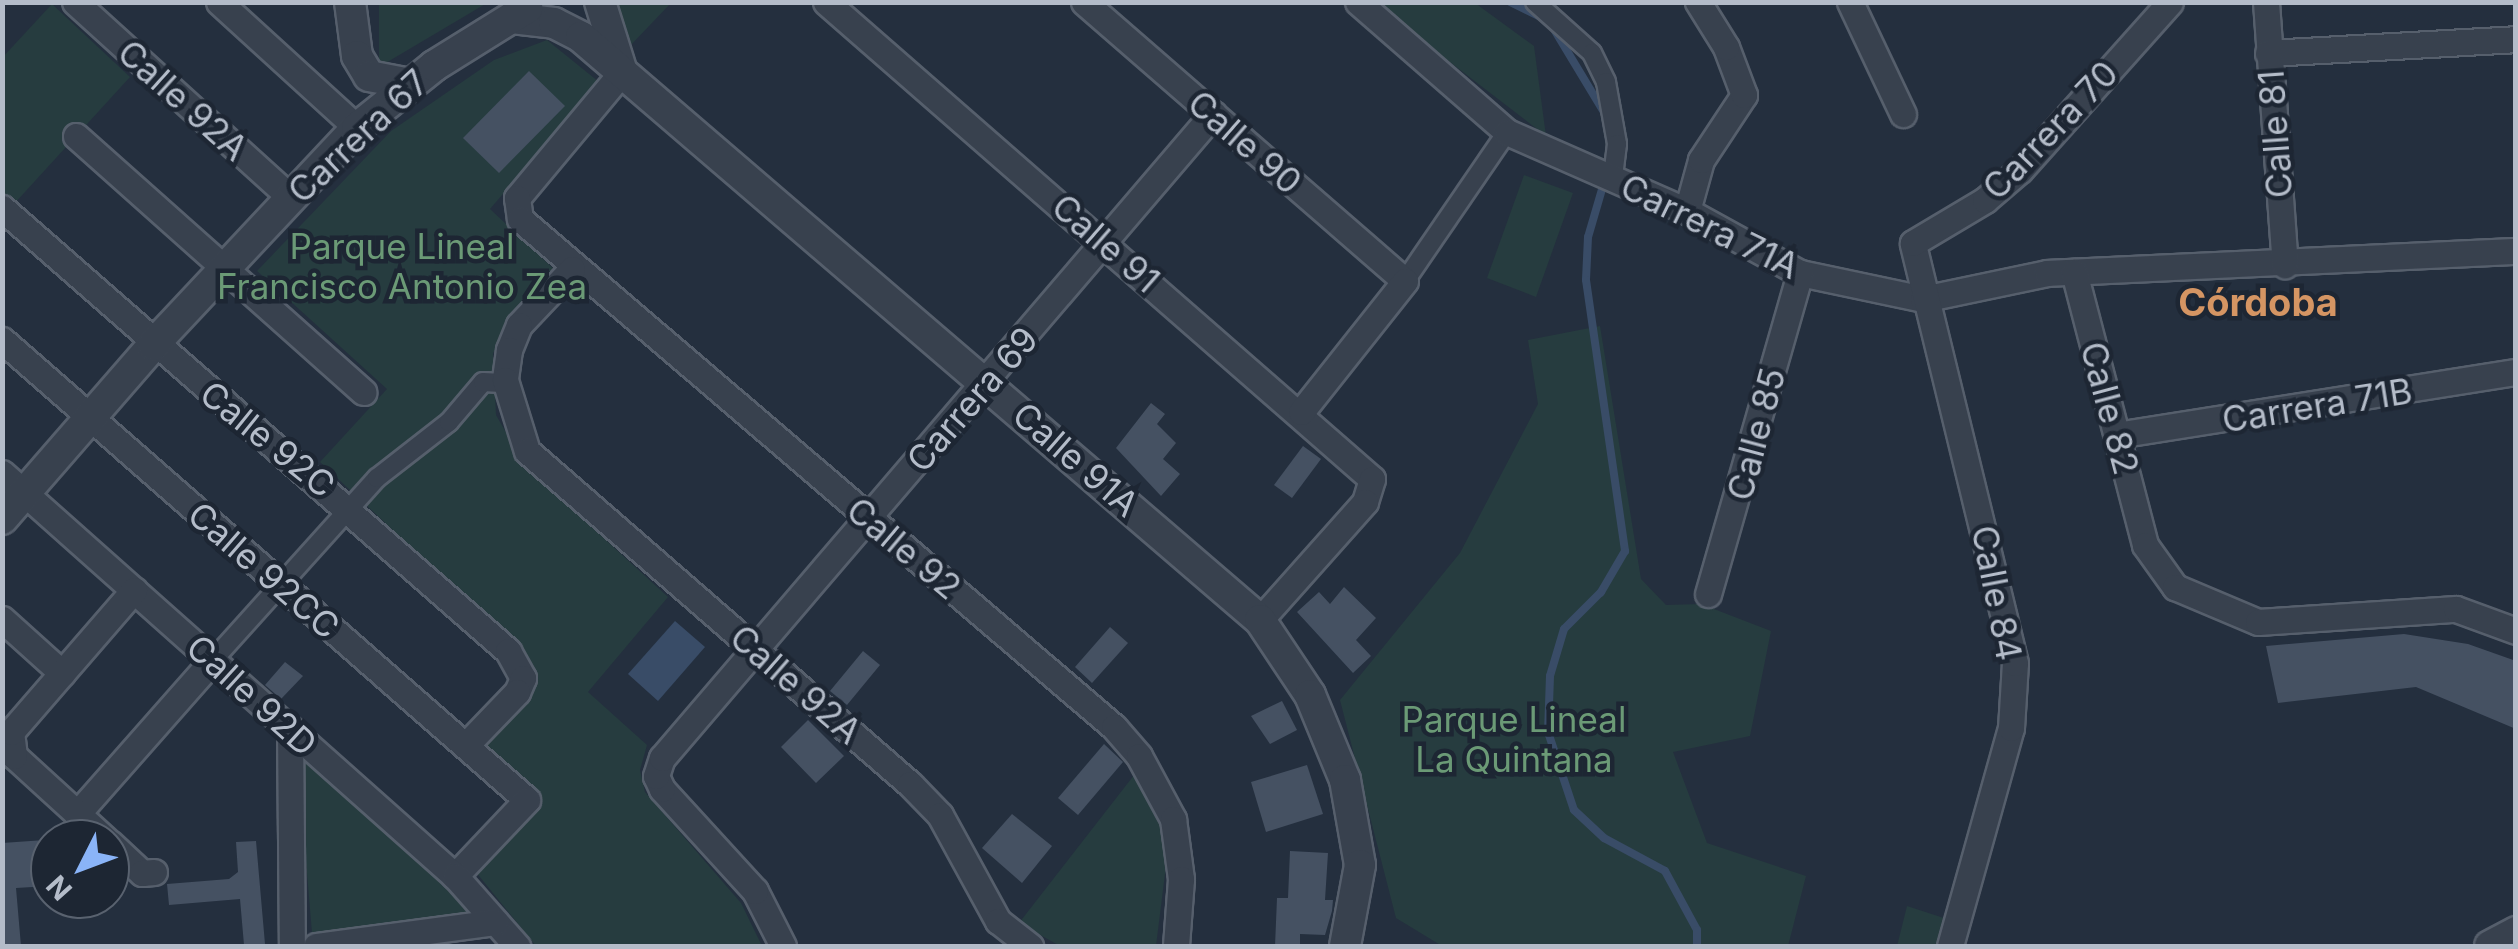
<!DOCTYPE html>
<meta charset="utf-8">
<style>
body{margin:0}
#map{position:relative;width:2518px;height:949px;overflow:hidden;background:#242f3e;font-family:Inter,sans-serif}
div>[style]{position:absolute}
.green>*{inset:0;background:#263c3f}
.water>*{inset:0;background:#394c67}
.stream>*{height:8px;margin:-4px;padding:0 4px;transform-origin:4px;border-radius:4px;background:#394c67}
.building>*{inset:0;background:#455162}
.roads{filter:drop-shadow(2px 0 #565f6c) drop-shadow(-2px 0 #565f6c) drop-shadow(0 2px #565f6c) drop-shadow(0 -2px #565f6c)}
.pedestrian>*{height:18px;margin:-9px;padding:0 9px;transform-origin:9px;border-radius:9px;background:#38414e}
.minor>*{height:25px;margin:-12.5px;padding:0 12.5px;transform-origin:12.5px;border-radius:12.5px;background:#38414e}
.tertiary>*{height:30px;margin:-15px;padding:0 15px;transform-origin:15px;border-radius:15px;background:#38414e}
span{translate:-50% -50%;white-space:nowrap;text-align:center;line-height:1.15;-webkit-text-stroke:9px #1d2633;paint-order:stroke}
.street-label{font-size:35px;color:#b4bcc9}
.park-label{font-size:35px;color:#6b9a76}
.neighbourhood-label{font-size:38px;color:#d59563;font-weight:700}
.frame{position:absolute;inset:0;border:5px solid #b4bcc9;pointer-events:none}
.north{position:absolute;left:30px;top:819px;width:100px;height:100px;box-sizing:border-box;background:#1d2633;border:2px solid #59626f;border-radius:50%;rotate:228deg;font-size:28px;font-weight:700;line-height:40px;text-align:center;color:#b4bcc9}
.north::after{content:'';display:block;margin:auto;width:35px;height:45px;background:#8ab4f8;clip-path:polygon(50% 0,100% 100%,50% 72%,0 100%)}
</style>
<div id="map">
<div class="green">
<i style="clip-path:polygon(379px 2px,487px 3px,379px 67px)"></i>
<i style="clip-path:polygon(610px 3px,671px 3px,629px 47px)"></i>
<i style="clip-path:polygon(1373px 3px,1475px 3px,1534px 46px,1546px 136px)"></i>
<i style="clip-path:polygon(52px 4px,130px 77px,14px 204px,3px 193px,2px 58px)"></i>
<i style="clip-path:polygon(547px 40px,599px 82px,490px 209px,559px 274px,493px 353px,496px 415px,525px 466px,668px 597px,588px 692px,647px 745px,640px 770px,645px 792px,741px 903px,762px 946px,536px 946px,475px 871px,538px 800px,484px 744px,524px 699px,517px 646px,320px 462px,387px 389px,257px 271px,391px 131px,494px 60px)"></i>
<i style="clip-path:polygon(1524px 175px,1573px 193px,1536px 297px,1487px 278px)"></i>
<i style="clip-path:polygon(1600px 326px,1641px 579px,1666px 605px,1701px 604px,1771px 631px,1750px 736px,1673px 752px,1707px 843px,1806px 876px,1788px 946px,1442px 946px,1396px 918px,1340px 700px,1460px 553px,1538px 404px,1528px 340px)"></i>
<i style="clip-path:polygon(296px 742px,473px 910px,471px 921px,312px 933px)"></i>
<i style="clip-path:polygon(1138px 770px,1156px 805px,1167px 858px,1156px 946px,1060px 946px,1019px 923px)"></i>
<i style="clip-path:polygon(1907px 906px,1953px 921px,1945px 946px,1897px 946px)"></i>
</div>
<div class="water">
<i style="clip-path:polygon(675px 621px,705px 647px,658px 701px,628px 674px)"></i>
</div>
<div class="stream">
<i style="left:1510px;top:2px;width:43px;rotate:26deg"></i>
<i style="left:1549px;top:21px;width:106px;rotate:58.9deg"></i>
<i style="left:1605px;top:179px;width:60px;rotate:106.3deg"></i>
<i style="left:1588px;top:237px;width:43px;rotate:92.7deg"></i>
<i style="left:1586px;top:280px;width:274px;rotate:81.8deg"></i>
<i style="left:1625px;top:551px;width:48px;rotate:120.3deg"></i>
<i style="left:1601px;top:592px;width:52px;rotate:135deg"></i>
<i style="left:1564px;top:629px;width:49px;rotate:106.6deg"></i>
<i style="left:1550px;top:676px;width:56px;rotate:92deg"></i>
<i style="left:1548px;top:732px;width:82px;rotate:71.6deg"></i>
<i style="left:1574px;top:810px;width:41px;rotate:43deg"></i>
<i style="left:1604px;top:838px;width:69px;rotate:28.4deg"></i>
<i style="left:1665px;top:871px;width:67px;rotate:61.5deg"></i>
<i style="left:1697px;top:930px;width:16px;rotate:90deg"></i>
</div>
<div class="building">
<i style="clip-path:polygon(529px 71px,565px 106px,499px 173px,463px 138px)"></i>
<i style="clip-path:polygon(1151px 403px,1165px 414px,1157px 424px,1176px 443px,1163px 459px,1180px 474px,1161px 496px,1116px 448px)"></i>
<i style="clip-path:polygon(1303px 446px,1321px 459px,1292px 498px,1274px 485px)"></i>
<i style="clip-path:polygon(1344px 587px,1376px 618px,1356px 640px,1371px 656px,1353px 673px,1297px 612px,1319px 592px,1330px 604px)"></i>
<i style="clip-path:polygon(1110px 627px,1128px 643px,1092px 683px,1075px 667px)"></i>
<i style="clip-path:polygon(2404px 634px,2468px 644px,2516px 661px,2516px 729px,2416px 687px,2278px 703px,2266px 646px)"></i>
<i style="clip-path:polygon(863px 651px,880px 665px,847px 705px,830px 691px)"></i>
<i style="clip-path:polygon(285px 662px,303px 676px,281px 699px,265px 685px)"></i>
<i style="clip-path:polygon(1282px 701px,1297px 730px,1270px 744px,1251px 716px)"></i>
<i style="clip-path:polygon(808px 720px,844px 756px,816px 783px,781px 747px)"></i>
<i style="clip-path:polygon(1104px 744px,1123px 762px,1078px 815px,1058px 798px)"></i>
<i style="clip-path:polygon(1307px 765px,1323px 814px,1266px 832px,1251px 782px)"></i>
<i style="clip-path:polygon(1012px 814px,1052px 846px,1022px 883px,982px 848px)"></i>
<i style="clip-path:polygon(45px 840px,49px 886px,16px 888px,21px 946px,2px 946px,2px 843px)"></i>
<i style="clip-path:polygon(256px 841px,265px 944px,244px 945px,240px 899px,169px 905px,167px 884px,229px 879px,238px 872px,236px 842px)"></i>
<i style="clip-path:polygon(1290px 851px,1328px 853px,1325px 900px,1333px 900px,1332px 911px,1325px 935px,1300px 934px,1300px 946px,1275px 946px,1277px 898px,1288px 898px)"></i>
</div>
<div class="roads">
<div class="pedestrian">
<i style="left:1535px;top:2px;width:76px;rotate:41.8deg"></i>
<i style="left:1592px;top:53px;width:32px;rotate:64deg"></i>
<i style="left:1606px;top:82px;width:63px;rotate:79.9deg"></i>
<i style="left:1617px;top:144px;width:34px;rotate:97deg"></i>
<i style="left:1405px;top:281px;width:181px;rotate:-55.6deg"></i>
<i style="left:213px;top:660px;width:245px;rotate:-48deg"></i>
<i style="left:377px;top:478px;width:91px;rotate:-37.9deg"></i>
<i style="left:449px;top:422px;width:52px;rotate:-49.6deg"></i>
<i style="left:483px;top:382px;width:19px;rotate:3deg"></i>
</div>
<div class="minor">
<i style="left:75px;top:2px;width:292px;rotate:42.2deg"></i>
<i style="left:219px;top:2px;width:187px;rotate:42.4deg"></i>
<i style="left:826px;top:2px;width:725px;rotate:41.14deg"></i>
<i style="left:1372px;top:479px;width:24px;rotate:107deg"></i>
<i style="left:1365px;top:502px;width:158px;rotate:131.7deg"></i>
<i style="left:1084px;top:2px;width:425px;rotate:41deg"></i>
<i style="left:1405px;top:281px;width:167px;rotate:128.4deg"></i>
<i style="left:1358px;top:2px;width:198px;rotate:41.1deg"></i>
<i style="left:1507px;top:132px;width:197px;rotate:23.7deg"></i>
<i style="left:1687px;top:211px;width:129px;rotate:28.8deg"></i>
<i style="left:1800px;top:273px;width:126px;rotate:11.9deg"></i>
<i style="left:1923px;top:299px;width:127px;rotate:-11.8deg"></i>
<i style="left:2047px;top:273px;width:470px;rotate:-2.7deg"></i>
<i style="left:1850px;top:2px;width:124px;rotate:64.7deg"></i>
<i style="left:2266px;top:2px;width:264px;rotate:85.9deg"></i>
<i style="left:2268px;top:53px;width:248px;rotate:-3.2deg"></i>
<i style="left:622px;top:72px;width:164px;rotate:129.8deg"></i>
<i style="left:517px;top:198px;width:21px;rotate:82deg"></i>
<i style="left:520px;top:219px;width:782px;rotate:40.54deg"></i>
<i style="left:1114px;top:727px;width:38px;rotate:49deg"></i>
<i style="left:1139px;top:756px;width:72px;rotate:61.6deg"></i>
<i style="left:1173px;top:819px;width:61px;rotate:82.4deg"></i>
<i style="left:1181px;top:879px;width:67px;rotate:94.3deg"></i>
<i style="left:76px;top:136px;width:385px;rotate:41.7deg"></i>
<i style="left:2px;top:208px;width:673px;rotate:41.2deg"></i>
<i style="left:508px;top:651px;width:31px;rotate:61deg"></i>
<i style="left:523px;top:678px;width:15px;rotate:113deg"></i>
<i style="left:517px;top:692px;width:72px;rotate:133.9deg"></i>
<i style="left:1687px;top:211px;width:53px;rotate:-74.6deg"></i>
<i style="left:1701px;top:160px;width:78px;rotate:-56.5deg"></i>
<i style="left:1744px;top:95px;width:51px;rotate:-110.6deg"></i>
<i style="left:1726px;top:47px;width:53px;rotate:-121.9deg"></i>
<i style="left:572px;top:269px;width:77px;rotate:133.4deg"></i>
<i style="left:519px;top:325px;width:27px;rotate:112deg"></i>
<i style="left:509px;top:350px;width:30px;rotate:98deg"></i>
<i style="left:505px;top:380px;width:74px;rotate:72.8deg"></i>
<i style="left:527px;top:451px;width:508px;rotate:41.01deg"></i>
<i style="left:910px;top:784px;width:43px;rotate:45.9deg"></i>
<i style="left:940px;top:815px;width:121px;rotate:61.3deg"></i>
<i style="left:998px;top:921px;width:41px;rotate:38deg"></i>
<i style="left:2074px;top:272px;width:282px;rotate:75.4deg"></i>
<i style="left:2145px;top:545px;width:52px;rotate:54.5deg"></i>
<i style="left:2175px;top:587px;width:90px;rotate:22.9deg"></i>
<i style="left:2258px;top:622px;width:198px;rotate:-3.8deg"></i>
<i style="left:2456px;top:609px;width:64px;rotate:20.1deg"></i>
<i style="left:2px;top:340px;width:698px;rotate:41.22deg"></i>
<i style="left:527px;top:800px;width:105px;rotate:133.5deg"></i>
<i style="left:2117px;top:435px;width:404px;rotate:-9deg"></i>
<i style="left:2px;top:473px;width:606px;rotate:41.66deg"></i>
<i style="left:455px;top:876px;width:94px;rotate:48.5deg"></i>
<i style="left:1708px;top:594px;width:334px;rotate:-74deg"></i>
<i style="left:2px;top:619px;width:81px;rotate:42deg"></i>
<i style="left:290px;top:728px;width:218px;rotate:89.5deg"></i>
<i style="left:77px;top:814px;width:205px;rotate:-48.6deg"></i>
<i style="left:105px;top:839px;width:123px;rotate:-137.6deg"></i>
<i style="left:14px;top:756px;width:24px;rotate:-97deg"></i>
<i style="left:11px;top:732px;width:188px;rotate:-49.1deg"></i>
<i style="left:110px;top:843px;width:44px;rotate:43.2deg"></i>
<i style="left:142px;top:873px;width:12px;rotate:-5deg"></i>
<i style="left:316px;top:946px;width:181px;rotate:-7.6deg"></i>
<i style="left:783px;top:946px;width:62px;rotate:-117deg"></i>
<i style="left:755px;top:891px;width:138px;rotate:-132.4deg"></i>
<i style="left:662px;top:789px;width:14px;rotate:-115deg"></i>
<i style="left:656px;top:776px;width:19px;rotate:-72deg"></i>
<i style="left:662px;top:758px;width:848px;rotate:-49.45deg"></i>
<i style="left:1950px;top:946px;width:226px;rotate:-74.4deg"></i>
<i style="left:2011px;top:728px;width:65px;rotate:-86.5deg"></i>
<i style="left:2015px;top:663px;width:432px;rotate:-103.7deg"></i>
<i style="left:1913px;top:243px;width:84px;rotate:-30.8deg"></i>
<i style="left:1985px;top:200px;width:46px;rotate:-40.6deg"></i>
<i style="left:2020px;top:170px;width:225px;rotate:-48.2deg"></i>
</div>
<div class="tertiary">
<i style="left:350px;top:2px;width:54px;rotate:82.6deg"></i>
<i style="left:357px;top:56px;width:23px;rotate:59deg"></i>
<i style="left:369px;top:76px;width:43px;rotate:10.8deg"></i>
<i style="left:600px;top:2px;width:70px;rotate:72.6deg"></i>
<i style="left:512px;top:18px;width:42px;rotate:6.8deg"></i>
<i style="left:554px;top:23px;width:30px;rotate:27deg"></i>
<i style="left:581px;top:37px;width:895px;rotate:40.65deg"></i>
<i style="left:1260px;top:620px;width:90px;rotate:56.3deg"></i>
<i style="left:1310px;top:695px;width:92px;rotate:67.6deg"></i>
<i style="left:1345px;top:780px;width:86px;rotate:80deg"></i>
<i style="left:1360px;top:865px;width:82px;rotate:100.5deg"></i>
<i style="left:2px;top:519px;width:230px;rotate:-49deg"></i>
<i style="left:153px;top:345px;width:298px;rotate:-46.8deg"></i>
<i style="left:357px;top:128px;width:99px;rotate:-38.8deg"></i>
<i style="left:434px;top:66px;width:110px;rotate:-31.9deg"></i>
<i style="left:2490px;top:946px;width:30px;rotate:-28deg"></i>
</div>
</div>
<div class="street-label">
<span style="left:183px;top:100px;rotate:42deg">Calle 92A</span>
<span style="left:2050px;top:130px;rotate:-46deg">Carrera 70</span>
<span style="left:2275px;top:134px;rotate:-94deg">Calle 81</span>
<span style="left:358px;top:136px;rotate:-43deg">Carrera 67</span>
<span style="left:1245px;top:142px;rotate:41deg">Calle 90</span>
<span style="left:1710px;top:226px;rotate:26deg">Carrera 71A</span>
<span style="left:1106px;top:243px;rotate:41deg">Calle 91</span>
<span style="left:972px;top:399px;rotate:-49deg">Carrera 69</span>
<span style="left:2317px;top:405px;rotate:-9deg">Carrera 71B</span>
<span style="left:2110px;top:408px;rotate:75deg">Calle 82</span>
<span style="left:1756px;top:434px;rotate:-75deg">Calle 85</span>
<span style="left:268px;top:439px;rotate:39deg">Calle 92C</span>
<span style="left:1076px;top:459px;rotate:41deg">Calle 91A</span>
<span style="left:904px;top:548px;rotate:40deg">Calle 92</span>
<span style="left:264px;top:570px;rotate:41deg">Calle 92CC</span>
<span style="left:1997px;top:593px;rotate:79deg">Calle 84</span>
<span style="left:796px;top:684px;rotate:41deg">Calle 92A</span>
<span style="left:252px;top:695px;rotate:42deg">Calle 92D</span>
</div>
<div class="park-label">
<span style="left:402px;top:266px">Parque Lineal<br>Francisco Antonio Zea</span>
<span style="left:1514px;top:739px">Parque Lineal<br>La Quintana</span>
</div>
<div class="neighbourhood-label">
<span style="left:2258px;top:303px">Córdoba</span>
</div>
<div class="frame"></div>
<div class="north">N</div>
</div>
